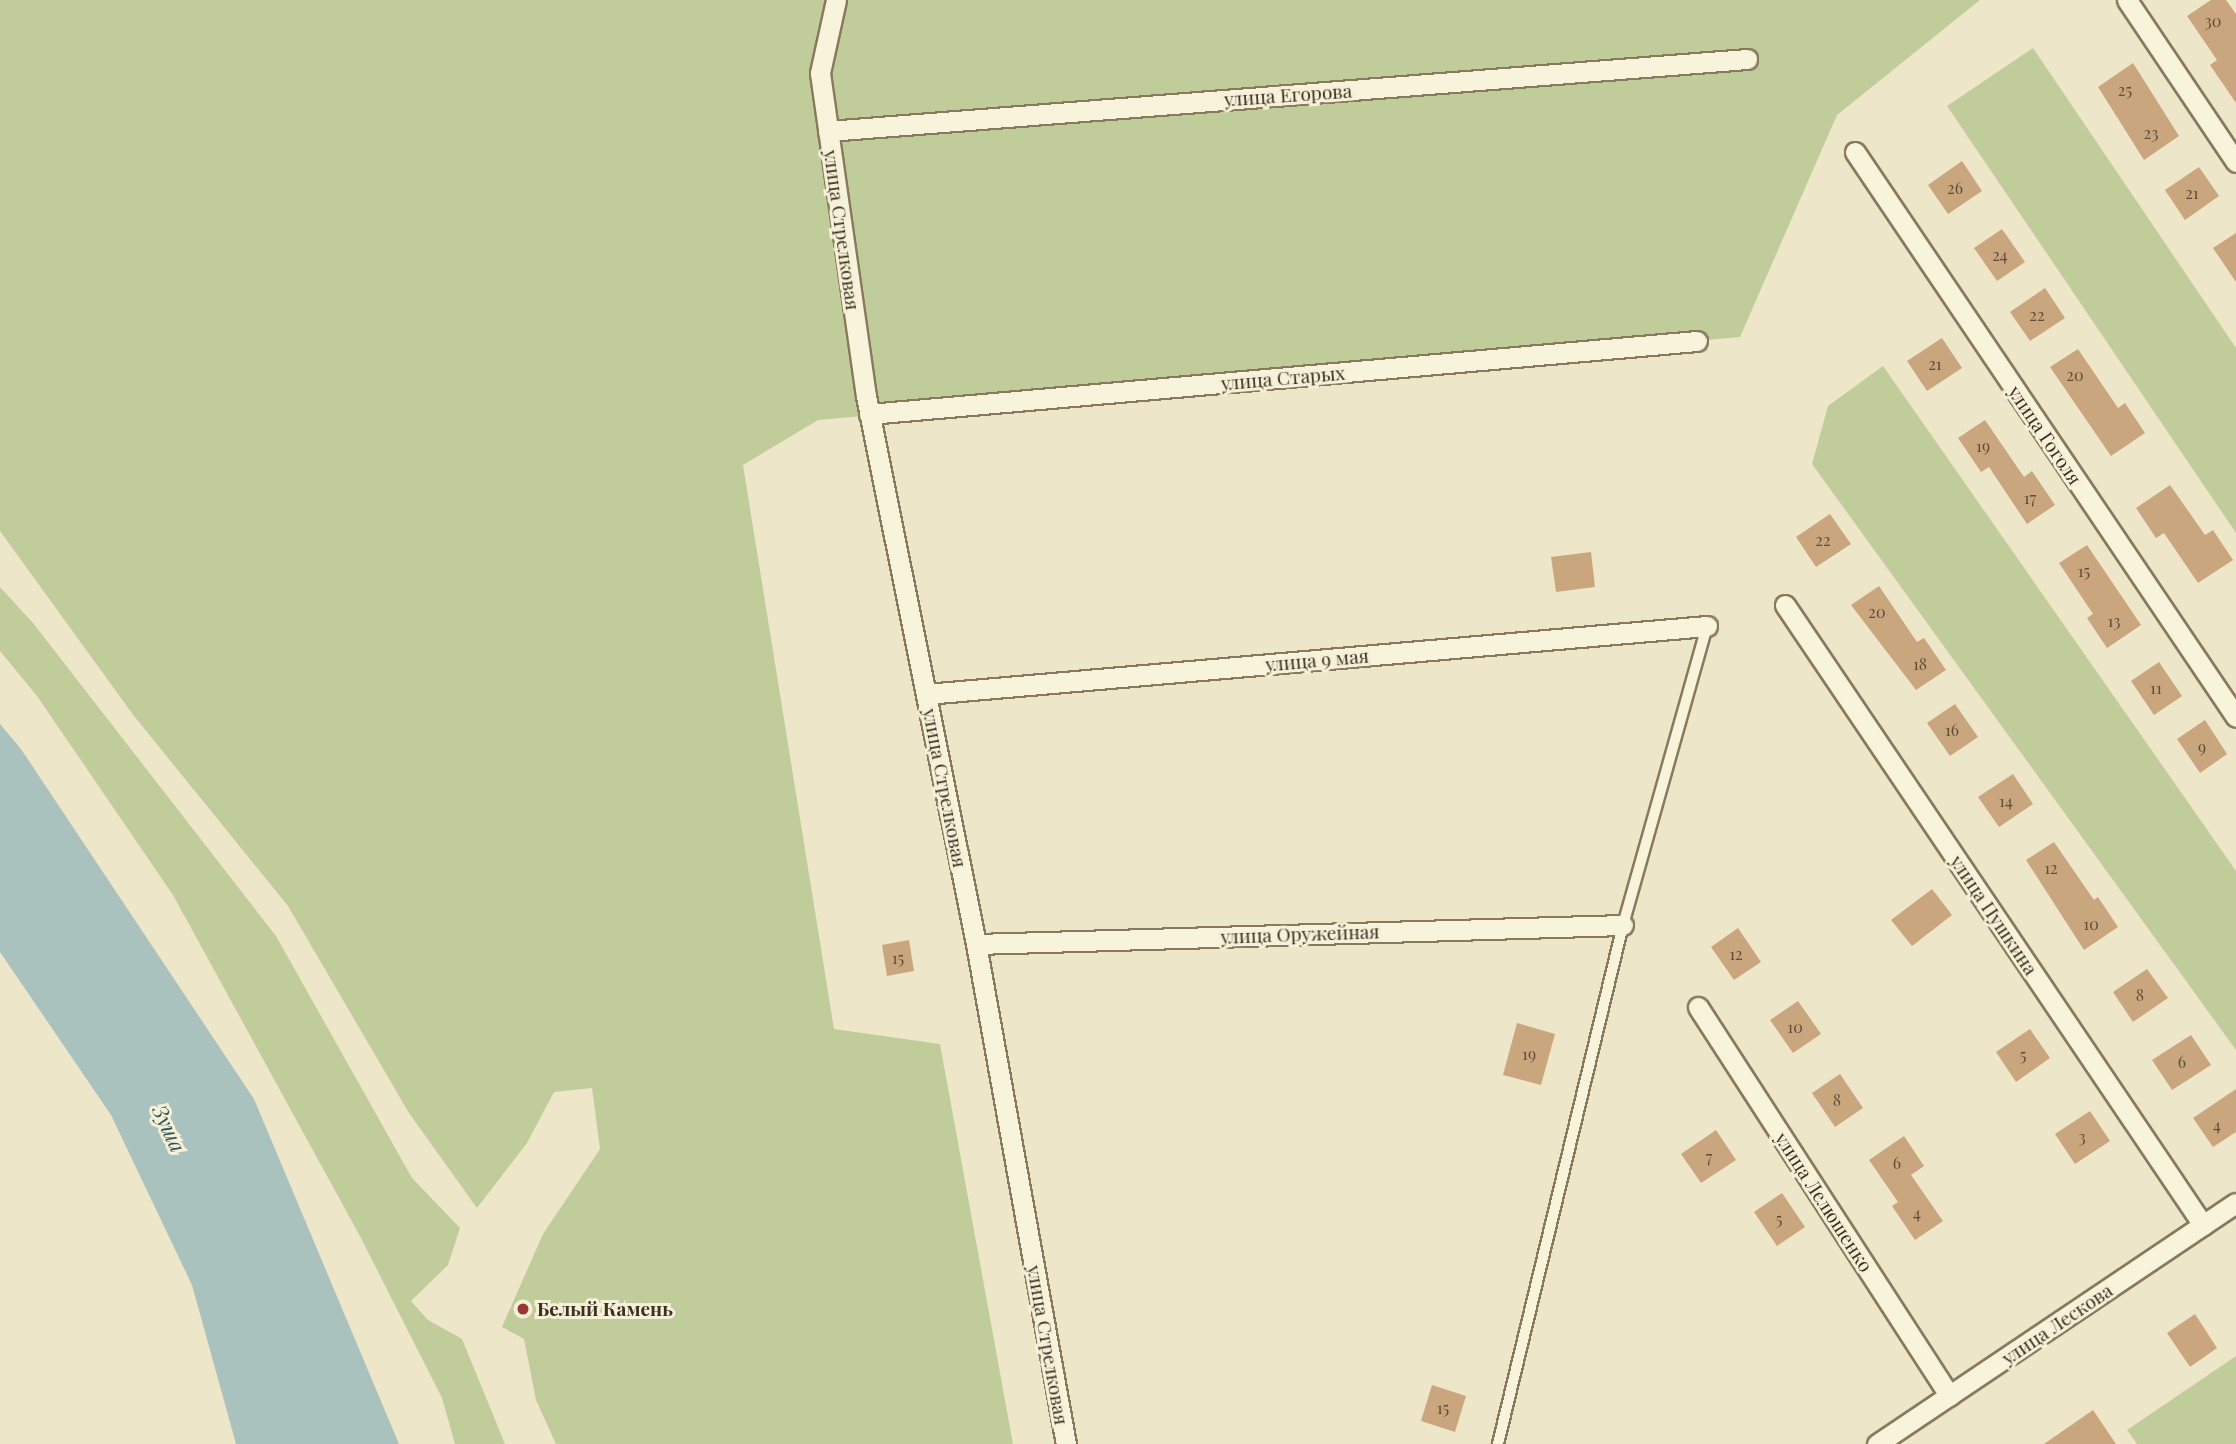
<!DOCTYPE html>
<meta charset="utf-8">
<style>
body{margin:0}
#map{position:relative;width:2236px;height:1444px;overflow:hidden;background:#eee6c8;font-family:"Playfair Display",serif}
div>[style]{position:absolute}
.green>*{inset:0;background:#c1cc9b}
.water>*{inset:0;background:#a9c2bd}
.building>*{inset:0;background:#caa67f}
.roads{filter:drop-shadow(2px 0 #89795d) drop-shadow(-2px 0 #89795d) drop-shadow(0 2px #89795d) drop-shadow(0 -2px #89795d)}
.lane>*{height:10px;margin:-5px;padding:0 5px;transform-origin:5px;border-radius:5px;background:#f8f3db}
.street>*{height:19px;margin:-9.5px;padding:0 9.5px;transform-origin:9.5px;border-radius:9.5px;background:#f8f3db}
.dots>*{width:19px;height:19px;translate:-50% -50%;box-sizing:border-box;border:4px solid #f5f0d7;border-radius:50%}
span{translate:-50% -50%;white-space:nowrap;text-align:center;line-height:1.15;-webkit-text-stroke:6px #f5f0d7;paint-order:stroke}
.number-label{font-size:16px;color:#5e4d38}
.number-label span{-webkit-text-stroke-width:0}
.street-label{font-size:19px;color:#3a2f20}
.poi-label{font-size:19px;color:#3a2f20;font-weight:700}
.left{translate:0 -50%;text-align:left}
.water-label{font-size:21px;color:#305759;font-style:italic}
</style>
<div id="map">
<div class="green">
<i style="clip-path:polygon(0 0,1980px 0,1837px 115px,1740px 337px,818px 420px,743px 465px,834px 1029px,940px 1044px,1013px 1444px,556px 1444px,536px 1400px,524px 1339px,502px 1327px,543px 1234px,600px 1149px,592px 1088px,554px 1092px,527px 1143px,477px 1208px,409px 1113px,288px 906px,134px 716px,0 531px)"></i>
<i style="clip-path:polygon(2033px 48px,2236px 348px,2236px 533px,1947px 106px)"></i>
<i style="clip-path:polygon(1883px 366px,2236px 871px,2236px 1050px,1812px 464px,1828px 406px)"></i>
<i style="clip-path:polygon(0 587px,33px 623px,276px 936px,412px 1178px,460px 1228px,448px 1265px,411px 1301px,428px 1320px,462px 1339px,505px 1444px,455px 1444px,442px 1398px,361px 1238px,173px 895px,37px 696px,0 651px)"></i>
<i style="clip-path:polygon(2236px 1356px,2236px 1444px,2137px 1444px,2127px 1430px)"></i>
</div>
<div class="water">
<i style="clip-path:polygon(0 724px,21px 749px,254px 1099px,399px 1444px,236px 1444px,192px 1285px,111px 1115px,0 952px)"></i>
</div>
<div class="building">
<i style="clip-path:polygon(2211px 0,2226px 0,2236px 14px,2236px 103px,2210px 65px,2217px 60px,2187px 16px)"></i>
<i style="clip-path:polygon(2133px 63px,2179px 136px,2144px 160px,2098px 87px)"></i>
<i style="clip-path:polygon(1962px 161px,1982px 191px,1948px 214px,1928px 185px)"></i>
<i style="clip-path:polygon(2199px 167px,2219px 196px,2185px 220px,2165px 190px)"></i>
<i style="clip-path:polygon(2002px 229px,2025px 262px,1997px 281px,1974px 248px)"></i>
<i style="clip-path:polygon(2236px 233px,2236px 282px,2213px 248px)"></i>
<i style="clip-path:polygon(2045px 288px,2065px 318px,2030px 341px,2010px 312px)"></i>
<i style="clip-path:polygon(1942px 338px,1962px 368px,1927px 391px,1907px 361px)"></i>
<i style="clip-path:polygon(2078px 349px,2118px 408px,2125px 403px,2145px 433px,2111px 456px,2050px 367px)"></i>
<i style="clip-path:polygon(1985px 420px,2024px 477px,2032px 471px,2055px 505px,2027px 524px,1989px 467px,1981px 472px,1958px 438px)"></i>
<i style="clip-path:polygon(2170px 485px,2205px 535px,2213px 530px,2233px 560px,2198px 583px,2164px 533px,2156px 538px,2136px 508px)"></i>
<i style="clip-path:polygon(1830px 514px,1851px 544px,1816px 567px,1796px 537px)"></i>
<i style="clip-path:polygon(2087px 545px,2141px 625px,2107px 648px,2087px 618px,2093px 614px,2059px 563px)"></i>
<i style="clip-path:polygon(1591px 552px,1595px 587px,1556px 592px,1551px 557px)"></i>
<i style="clip-path:polygon(1879px 586px,1917px 642px,1924px 638px,1946px 670px,1916px 690px,1851px 605px)"></i>
<i style="clip-path:polygon(2159px 662px,2182px 696px,2154px 715px,2131px 681px)"></i>
<i style="clip-path:polygon(1955px 704px,1978px 737px,1950px 756px,1927px 723px)"></i>
<i style="clip-path:polygon(2205px 720px,2227px 754px,2200px 773px,2177px 739px)"></i>
<i style="clip-path:polygon(2013px 774px,2033px 804px,1999px 827px,1978px 797px)"></i>
<i style="clip-path:polygon(2054px 842px,2094px 900px,2098px 897px,2118px 927px,2084px 950px,2026px 860px)"></i>
<i style="clip-path:polygon(1932px 889px,1952px 915px,1912px 946px,1891px 920px)"></i>
<i style="clip-path:polygon(1738px 928px,1761px 962px,1734px 980px,1711px 947px)"></i>
<i style="clip-path:polygon(909px 940px,914px 971px,887px 976px,882px 945px)"></i>
<i style="clip-path:polygon(2147px 969px,2168px 998px,2133px 1022px,2113px 992px)"></i>
<i style="clip-path:polygon(1798px 1001px,1821px 1034px,1793px 1053px,1770px 1020px)"></i>
<i style="clip-path:polygon(1517px 1023px,1555px 1034px,1541px 1085px,1503px 1075px)"></i>
<i style="clip-path:polygon(2030px 1029px,2050px 1058px,2016px 1082px,1996px 1052px)"></i>
<i style="clip-path:polygon(2191px 1035px,2211px 1065px,2172px 1090px,2152px 1060px)"></i>
<i style="clip-path:polygon(1840px 1074px,1863px 1108px,1835px 1127px,1812px 1093px)"></i>
<i style="clip-path:polygon(2236px 1089px,2236px 1132px,2213px 1147px,2193px 1118px)"></i>
<i style="clip-path:polygon(2090px 1111px,2110px 1141px,2075px 1164px,2055px 1134px)"></i>
<i style="clip-path:polygon(1716px 1130px,1736px 1160px,1701px 1183px,1681px 1154px)"></i>
<i style="clip-path:polygon(1904px 1136px,1924px 1166px,1911px 1175px,1943px 1221px,1915px 1240px,1892px 1206px,1898px 1202px,1869px 1160px)"></i>
<i style="clip-path:polygon(1782px 1193px,1805px 1227px,1777px 1246px,1754px 1212px)"></i>
<i style="clip-path:polygon(2195px 1314px,2217px 1348px,2190px 1367px,2167px 1333px)"></i>
<i style="clip-path:polygon(1432px 1385px,1466px 1396px,1455px 1432px,1421px 1421px)"></i>
<i style="clip-path:polygon(2093px 1410px,2116px 1444px,2044px 1444px)"></i>
</div>
<div class="roads">
<div class="lane">
<i style="left:1498px;top:1444px;width:534px;rotate:-76.46deg"></i>
<i style="left:1623px;top:925px;width:311px;rotate:-74.3deg"></i>
</div>
<div class="street">
<i style="left:836px;top:0;width:75px;rotate:102.4deg"></i>
<i style="left:820px;top:73px;width:326px;rotate:81.9deg"></i>
<i style="left:866px;top:396px;width:559px;rotate:78.65deg"></i>
<i style="left:976px;top:944px;width:508px;rotate:79.8deg"></i>
<i style="left:2127px;top:0;width:195px;rotate:56.1deg"></i>
<i style="left:828px;top:131px;width:922px;rotate:-4.48deg"></i>
<i style="left:1855px;top:152px;width:681px;rotate:56.01deg"></i>
<i style="left:869px;top:414px;width:831px;rotate:-5.04deg"></i>
<i style="left:1785px;top:605px;width:748px;rotate:56.01deg"></i>
<i style="left:926px;top:694px;width:784px;rotate:-4.98deg"></i>
<i style="left:976px;top:944px;width:647px;rotate:-1.68deg"></i>
<i style="left:1698px;top:1007px;width:463px;rotate:57.1deg"></i>
<i style="left:1877px;top:1444px;width:432px;rotate:-33.9deg"></i>
</div>
</div>
<div class="dots">
<i style="left:523px;top:1309px;background:#97392f"></i>
</div>
<div class="number-label">
<span style="left:2213px;top:21px">30</span>
<span style="left:2125px;top:90px">25</span>
<span style="left:2151px;top:133px">23</span>
<span style="left:1955px;top:188px">26</span>
<span style="left:2192px;top:193px">21</span>
<span style="left:2000px;top:255px">24</span>
<span style="left:2037px;top:315px">22</span>
<span style="left:1935px;top:364px">21</span>
<span style="left:2075px;top:375px">20</span>
<span style="left:1983px;top:446px">19</span>
<span style="left:2030px;top:498px">17</span>
<span style="left:1823px;top:540px">22</span>
<span style="left:2084px;top:571px">15</span>
<span style="left:1877px;top:612px">20</span>
<span style="left:2114px;top:621px">13</span>
<span style="left:1920px;top:664px">18</span>
<span style="left:2156px;top:688px">11</span>
<span style="left:1952px;top:730px">16</span>
<span style="left:2202px;top:747px">9</span>
<span style="left:2006px;top:801px">14</span>
<span style="left:2051px;top:868px">12</span>
<span style="left:2091px;top:924px">10</span>
<span style="left:1736px;top:954px">12</span>
<span style="left:898px;top:958px">15</span>
<span style="left:2140px;top:995px">8</span>
<span style="left:1795px;top:1027px">10</span>
<span style="left:1529px;top:1054px">19</span>
<span style="left:2023px;top:1055px">5</span>
<span style="left:2182px;top:1062px">6</span>
<span style="left:1837px;top:1100px">8</span>
<span style="left:2217px;top:1125px">4</span>
<span style="left:2082px;top:1137px">3</span>
<span style="left:1709px;top:1157px">7</span>
<span style="left:1897px;top:1163px">6</span>
<span style="left:1917px;top:1213px">4</span>
<span style="left:1779px;top:1219px">5</span>
<span style="left:1443px;top:1408px">15</span>
</div>
<div class="street-label">
<span style="left:1288px;top:95px;rotate:-4deg">улица Егорова</span>
<span style="left:842px;top:230px;rotate:82deg">улица Стрелковая</span>
<span style="left:1283px;top:378px;rotate:-5deg">улица Старых</span>
<span style="left:2045px;top:435px;rotate:56deg">улица Гоголя</span>
<span style="left:1317px;top:660px;rotate:-5deg">улица 9 мая</span>
<span style="left:945px;top:788px;rotate:79deg">улица Стрелковая</span>
<span style="left:1994px;top:915px;rotate:56deg">улица Пушкина</span>
<span style="left:1300px;top:934px;rotate:-2deg">улица Оружейная</span>
<span style="left:1824px;top:1202px;rotate:57deg">улица Лелюшенко</span>
<span style="left:2057px;top:1324px;rotate:-34deg">улица Лескова</span>
<span style="left:1048px;top:1345px;rotate:80deg">улица Стрелковая</span>
</div>
<div class="poi-label">
<span class="left" style="left:537px;top:1309px">Белый Камень</span>
</div>
<div class="water-label">
<span style="left:170px;top:1128px;rotate:65deg">Зуша</span>
</div>
</div>
